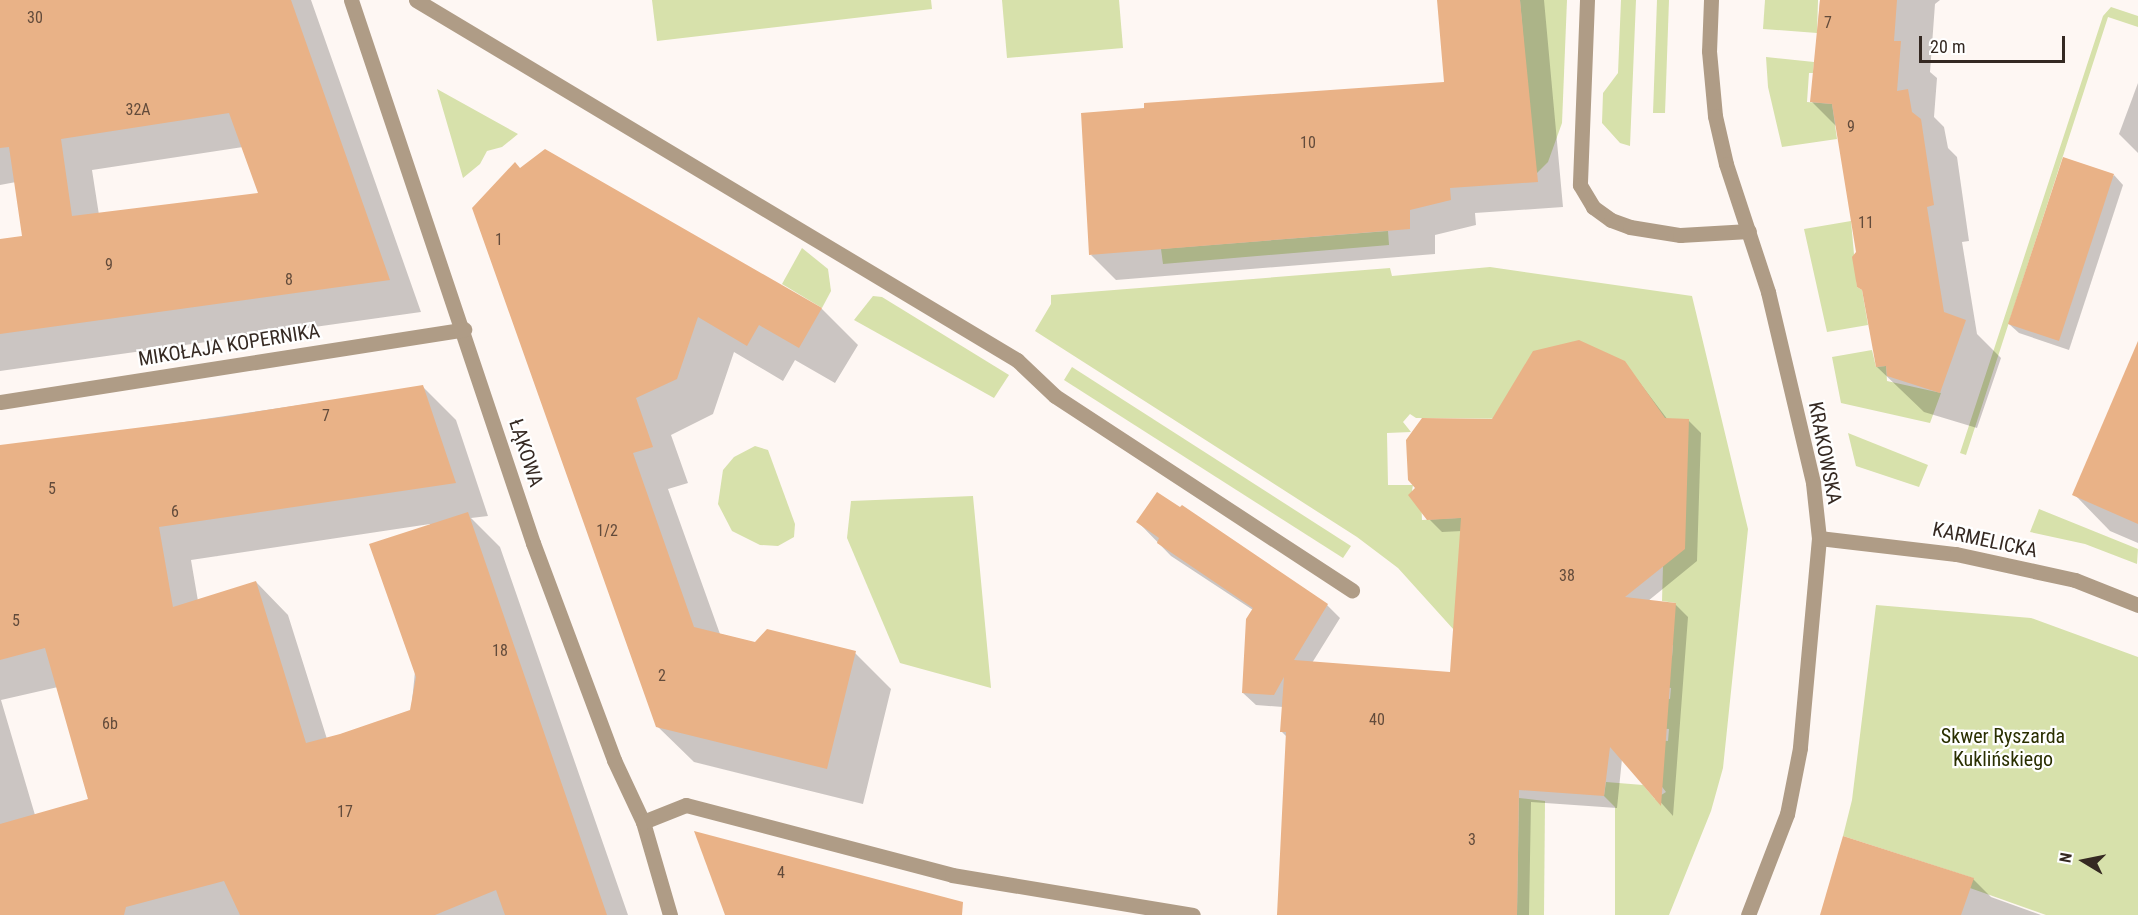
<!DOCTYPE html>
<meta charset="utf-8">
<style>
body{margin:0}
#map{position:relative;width:2138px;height:915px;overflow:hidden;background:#fef7f3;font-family:"Roboto Condensed",sans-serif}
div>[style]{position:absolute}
.green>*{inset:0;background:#d7e1ab}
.shadow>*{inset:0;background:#0003}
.building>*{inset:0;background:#e9b287}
.minor>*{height:15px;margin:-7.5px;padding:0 7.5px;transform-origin:7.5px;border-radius:7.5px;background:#af9c86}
span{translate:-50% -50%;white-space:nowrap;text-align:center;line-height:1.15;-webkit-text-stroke:4.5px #fff;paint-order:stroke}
.number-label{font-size:16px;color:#624b3b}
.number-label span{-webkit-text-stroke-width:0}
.street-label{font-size:20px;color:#352922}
.park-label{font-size:20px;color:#2a2f00}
.north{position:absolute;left:2054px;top:831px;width:60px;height:60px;-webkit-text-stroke:4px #fff;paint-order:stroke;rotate:280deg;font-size:16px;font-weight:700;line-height:24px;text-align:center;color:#352922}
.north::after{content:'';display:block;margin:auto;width:21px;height:27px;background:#352922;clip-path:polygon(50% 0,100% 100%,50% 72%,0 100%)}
.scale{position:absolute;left:1919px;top:36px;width:146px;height:27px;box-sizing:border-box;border:3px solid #352922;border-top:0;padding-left:8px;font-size:18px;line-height:21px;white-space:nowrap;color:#352922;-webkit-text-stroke:4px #fff;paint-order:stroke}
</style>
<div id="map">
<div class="green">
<i style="clip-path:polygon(652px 0,931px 0,932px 9px,657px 41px)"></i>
<i style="clip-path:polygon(1002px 0,1119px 0,1123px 48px,1007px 58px)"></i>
<i style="clip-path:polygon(1520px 0,1567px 0,1562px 123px,1548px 162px,1535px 175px)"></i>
<i style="clip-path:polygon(1621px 0,1636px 0,1630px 146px,1620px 143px,1602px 123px,1603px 93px,1618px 73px)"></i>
<i style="clip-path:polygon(1657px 0,1669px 0,1665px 113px,1653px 113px)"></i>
<i style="clip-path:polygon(1765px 0,1818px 0,1817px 33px,1763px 29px)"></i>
<i style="clip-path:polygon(2111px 7px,2138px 16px,2138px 27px,2108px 17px,1966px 455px,1960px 453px,2103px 16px)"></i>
<i style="clip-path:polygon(1766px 57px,1814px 62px,1813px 73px,1809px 73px,1807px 102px,1832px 104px,1837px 139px,1782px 147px,1768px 87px)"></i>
<i style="clip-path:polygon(437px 89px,518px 134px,502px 147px,487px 151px,480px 164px,463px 178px)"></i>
<i style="clip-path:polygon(1851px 221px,1857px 287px,1862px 290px,1868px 325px,1827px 332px,1804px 229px)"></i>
<i style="clip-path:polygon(1388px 231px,1389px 245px,1163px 264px,1161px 249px)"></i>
<i style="clip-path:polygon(802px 248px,828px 269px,831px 291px,822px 308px,782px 284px)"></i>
<i style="clip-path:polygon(1490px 267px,1692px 296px,1748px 529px,1723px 768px,1711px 811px,1669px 915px,1615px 915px,1615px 807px,1604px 796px,1606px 782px,1643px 785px,1655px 799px,1666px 792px,1653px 775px,1654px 740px,1668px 741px,1669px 729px,1655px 728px,1657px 697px,1670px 699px,1671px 688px,1657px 686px,1658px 656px,1672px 657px,1673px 645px,1659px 644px,1676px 603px,1662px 601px,1663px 566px,1524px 419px,1416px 418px,1410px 414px,1403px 422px,1411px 432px,1387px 433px,1388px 485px,1413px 485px,1412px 491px,1421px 498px,1422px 520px,1477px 517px,1454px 630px,1398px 568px,1357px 537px,1035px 331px,1051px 304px,1051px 295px,1390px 268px,1392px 276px)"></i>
<i style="clip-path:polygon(873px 296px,882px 297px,1009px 375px,994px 398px,854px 320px)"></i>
<i style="clip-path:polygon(1872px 350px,1876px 367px,1886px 366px,1887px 381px,1941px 393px,1930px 423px,1841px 403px,1832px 357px)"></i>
<i style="clip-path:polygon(1072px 367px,1351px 546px,1343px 558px,1064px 380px)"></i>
<i style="clip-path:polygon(1848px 433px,1928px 465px,1919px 487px,1856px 466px)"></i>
<i style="clip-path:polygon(755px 446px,768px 450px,795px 524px,794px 537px,778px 546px,760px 545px,732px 531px,718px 504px,723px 470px,734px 457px)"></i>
<i style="clip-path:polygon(973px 496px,991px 688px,900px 663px,847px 538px,851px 501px)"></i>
<i style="clip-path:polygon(2039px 509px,2138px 549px,2137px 564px,2085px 544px,2030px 532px)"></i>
<i style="clip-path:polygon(1876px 605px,2031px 618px,2138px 657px,2138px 915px,2046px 915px,1970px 888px,1973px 878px,1843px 836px,1852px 800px)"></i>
<i style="clip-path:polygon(1519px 798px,1545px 801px,1544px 915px,1517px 915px)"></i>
</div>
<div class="shadow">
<i style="clip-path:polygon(evenodd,0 0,311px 0,421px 312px,0 371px,0 241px,23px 237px,16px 182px,0 185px,0 0,243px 147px,260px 194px,99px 215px,92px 170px,243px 147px)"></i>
<i style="clip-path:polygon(1438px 0,1544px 0,1563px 207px,1475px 213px,1476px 225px,1435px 235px,1435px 254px,1116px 280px,1091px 255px,1445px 83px)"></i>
<i style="clip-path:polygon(1820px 0,1940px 0,1935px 4px,1930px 72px,1937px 78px,1934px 117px,1944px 127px,1948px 148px,1957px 157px,1969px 241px,1962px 242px,1977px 334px,2001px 358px,1977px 428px,1924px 412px,1877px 367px,1837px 127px,1812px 102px)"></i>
<i style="clip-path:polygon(2138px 83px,2138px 153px,2119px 134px)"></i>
<i style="clip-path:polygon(545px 150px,822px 309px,858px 345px,835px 383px,795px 360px,783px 381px,734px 352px,713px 414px,671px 435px,688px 483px,668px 489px,720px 634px,756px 643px,855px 653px,891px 689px,863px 804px,694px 762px,657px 726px,521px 170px)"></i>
<i style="clip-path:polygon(2114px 175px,2123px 185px,2069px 350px,2019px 333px,2009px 324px)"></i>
<i style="clip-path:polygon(2138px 357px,2138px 543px,2110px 531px,2074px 494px)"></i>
<i style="clip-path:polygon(1624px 362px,1668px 420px,1688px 420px,1701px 433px,1697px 561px,1648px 601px,1675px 604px,1688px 617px,1673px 816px,1622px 759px,1617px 808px,1531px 802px,1529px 915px,1279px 915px,1288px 738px,1281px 731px,1283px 707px,1256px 705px,1243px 693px,1253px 610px,1171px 556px,1138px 522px,1327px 605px,1340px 618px,1312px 663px,1451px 674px,1462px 531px,1442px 532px,1429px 519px,1493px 420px)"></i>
<i style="clip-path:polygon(evenodd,423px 387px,456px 420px,488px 516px,471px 518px,500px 547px,628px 915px,0 915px,0 449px,423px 387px,430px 524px,411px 711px,327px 739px,288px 615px,256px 582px,198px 601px,191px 560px,430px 524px,423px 387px,58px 687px,90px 800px,35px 815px,1px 700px,58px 687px)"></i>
<i style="clip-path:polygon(1973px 879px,1991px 897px,2041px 915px,1821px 915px)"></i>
</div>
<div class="building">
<i style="clip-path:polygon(evenodd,0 0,291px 0,390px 280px,0 334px,0 239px,22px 236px,9px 147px,0 148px,0 0,229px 113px,258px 193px,72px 216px,61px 139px,229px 113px)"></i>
<i style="clip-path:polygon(1437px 0,1520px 0,1538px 182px,1450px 188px,1451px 200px,1410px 210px,1410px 229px,1089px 255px,1081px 113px,1144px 108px,1144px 103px,1444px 82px)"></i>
<i style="clip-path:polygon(1820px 0,1897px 0,1894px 41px,1901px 41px,1897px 91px,1908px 89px,1912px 112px,1921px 119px,1934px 205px,1927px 207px,1944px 312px,1966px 320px,1940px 393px,1887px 376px,1886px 366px,1876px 367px,1862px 290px,1857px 287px,1852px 257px,1856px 252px,1832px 104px,1810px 102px)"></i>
<i style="clip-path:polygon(545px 149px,822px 308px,799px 348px,759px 325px,747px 346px,698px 317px,677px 379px,636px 398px,653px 447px,633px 453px,694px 627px,755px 642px,767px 629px,856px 651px,827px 769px,656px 727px,472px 208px,515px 162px,520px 168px)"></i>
<i style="clip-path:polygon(2063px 157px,2114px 174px,2059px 341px,2008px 324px)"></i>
<i style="clip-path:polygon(1579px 340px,1625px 361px,1665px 418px,1689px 419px,1685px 549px,1625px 597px,1676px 603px,1661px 806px,1610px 747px,1604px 796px,1519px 790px,1517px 915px,1277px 915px,1286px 732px,1280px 732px,1284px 677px,1274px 695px,1242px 693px,1246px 619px,1253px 608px,1157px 543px,1159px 538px,1136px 522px,1157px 492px,1180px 507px,1182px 505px,1328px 604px,1294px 660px,1450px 672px,1461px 518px,1427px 520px,1408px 495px,1415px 488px,1408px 480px,1406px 440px,1422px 418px,1492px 419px,1533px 351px)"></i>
<i style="clip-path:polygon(2138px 341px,2138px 524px,2072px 495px)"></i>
<i style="clip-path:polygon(423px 385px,456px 483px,159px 527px,173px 607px,256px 581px,306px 743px,340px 734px,410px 710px,416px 677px,369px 544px,468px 512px,607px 915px,505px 915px,496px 890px,435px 915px,240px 915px,224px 881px,126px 907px,124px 915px,0 915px,0 824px,88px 799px,45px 648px,0 660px,0 445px,223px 417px)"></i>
<i style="clip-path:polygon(694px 831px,963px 902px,962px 915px,725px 915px)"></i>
<i style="clip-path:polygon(1843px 836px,1974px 878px,1961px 915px,1820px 915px)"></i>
</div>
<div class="minor">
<i style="left:351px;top:0;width:573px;rotate:71.47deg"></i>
<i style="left:533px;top:543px;width:232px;rotate:69.5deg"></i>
<i style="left:614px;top:760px;width:68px;rotate:64.9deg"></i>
<i style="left:643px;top:822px;width:97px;rotate:73.8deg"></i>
<i style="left:416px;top:0;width:701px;rotate:30.92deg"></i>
<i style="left:1017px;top:360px;width:52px;rotate:43.5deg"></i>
<i style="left:1055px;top:396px;width:355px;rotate:33.2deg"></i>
<i style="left:1587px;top:0;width:185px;rotate:92.2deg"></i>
<i style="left:1580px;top:185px;width:26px;rotate:59deg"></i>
<i style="left:1593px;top:207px;width:22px;rotate:36deg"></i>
<i style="left:1611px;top:220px;width:20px;rotate:20deg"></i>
<i style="left:1630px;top:227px;width:51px;rotate:9.1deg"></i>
<i style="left:1680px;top:235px;width:69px;rotate:-3.3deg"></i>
<i style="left:1711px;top:0;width:51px;rotate:92.2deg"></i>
<i style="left:1709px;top:51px;width:65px;rotate:84.7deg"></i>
<i style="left:1715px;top:116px;width:49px;rotate:77.1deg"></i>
<i style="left:1726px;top:164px;width:135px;rotate:71.8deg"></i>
<i style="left:1768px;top:292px;width:196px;rotate:76.7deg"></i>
<i style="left:1813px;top:483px;width:55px;rotate:83.8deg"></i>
<i style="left:1819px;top:538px;width:211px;rotate:95.2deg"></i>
<i style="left:1800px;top:748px;width:67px;rotate:101.1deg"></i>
<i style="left:1787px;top:814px;width:108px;rotate:111.1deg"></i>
<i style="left:0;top:402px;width:470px;rotate:-8.9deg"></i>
<i style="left:1819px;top:538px;width:138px;rotate:6.7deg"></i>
<i style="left:1956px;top:554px;width:122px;rotate:12.3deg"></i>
<i style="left:2075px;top:580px;width:68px;rotate:21.6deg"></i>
<i style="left:643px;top:822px;width:46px;rotate:-21.6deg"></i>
<i style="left:686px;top:805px;width:275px;rotate:14.7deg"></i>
<i style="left:952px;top:875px;width:244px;rotate:9.4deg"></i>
</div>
<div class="number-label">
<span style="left:35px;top:18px">30</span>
<span style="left:1828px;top:23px">7</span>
<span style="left:138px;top:110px">32A</span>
<span style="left:1851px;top:127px">9</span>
<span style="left:1308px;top:143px">10</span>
<span style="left:1866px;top:223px">11</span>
<span style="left:499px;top:240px">1</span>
<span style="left:109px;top:265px">9</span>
<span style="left:289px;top:280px">8</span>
<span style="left:326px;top:416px">7</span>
<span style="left:52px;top:489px">5</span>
<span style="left:175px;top:512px">6</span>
<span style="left:607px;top:531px">1/2</span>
<span style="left:1567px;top:576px">38</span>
<span style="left:16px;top:621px">5</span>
<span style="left:500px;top:651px">18</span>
<span style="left:662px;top:676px">2</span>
<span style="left:1377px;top:720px">40</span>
<span style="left:110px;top:724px">6b</span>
<span style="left:345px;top:812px">17</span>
<span style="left:1472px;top:840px">3</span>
<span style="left:781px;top:873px">4</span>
</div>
<div class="street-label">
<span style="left:229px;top:345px;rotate:-9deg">MIKOŁAJA KOPERNIKA</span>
<span style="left:526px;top:453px;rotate:72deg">ŁĄKOWA</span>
<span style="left:1825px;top:453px;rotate:79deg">KRAKOWSKA</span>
<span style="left:1985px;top:540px;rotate:12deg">KARMELICKA</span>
</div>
<div class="park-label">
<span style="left:2003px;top:748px">Skwer Ryszarda<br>Kuklińskiego</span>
</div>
<div class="north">N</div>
<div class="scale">20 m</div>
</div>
